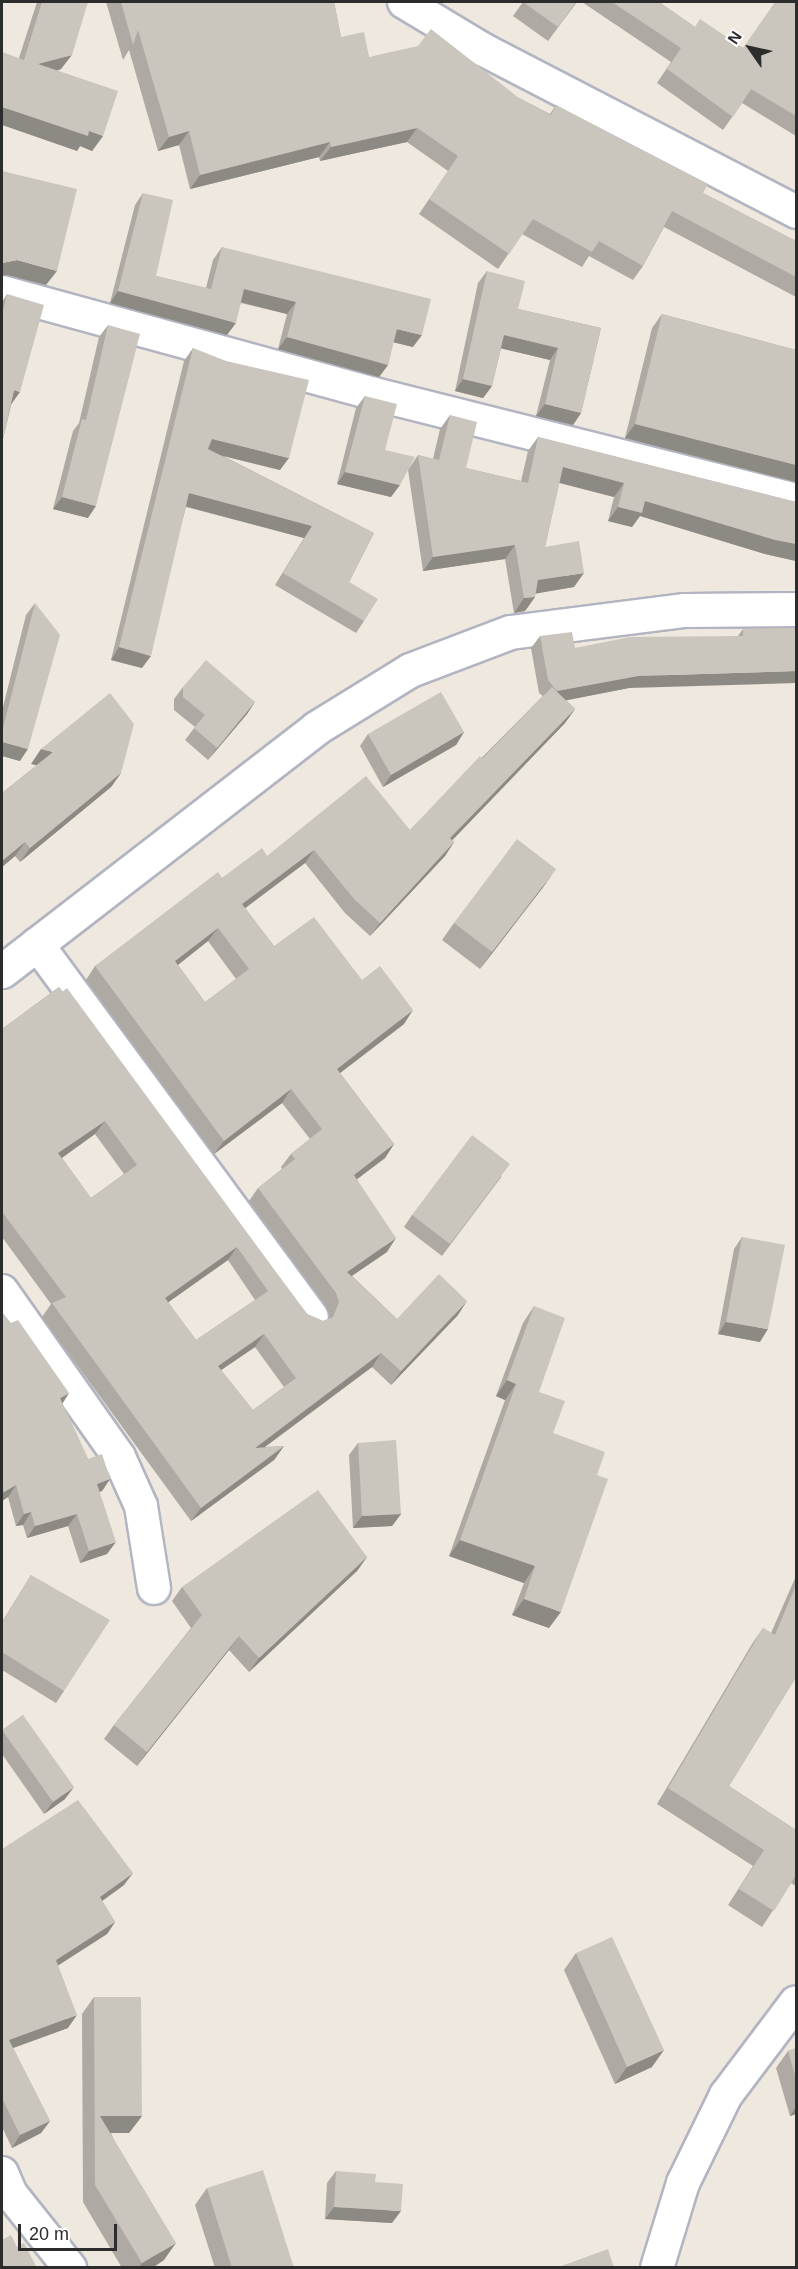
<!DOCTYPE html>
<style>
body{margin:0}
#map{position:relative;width:798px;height:2269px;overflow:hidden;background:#efe8de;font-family:Arial,sans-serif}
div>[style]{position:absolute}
.roads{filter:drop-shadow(2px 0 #b2b5c1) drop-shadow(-2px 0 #b2b5c1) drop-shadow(0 2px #b2b5c1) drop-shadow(0 -2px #b2b5c1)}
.minor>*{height:32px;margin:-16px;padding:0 16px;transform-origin:16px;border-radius:16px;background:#fff}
.tertiary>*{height:33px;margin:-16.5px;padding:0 16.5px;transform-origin:16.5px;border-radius:16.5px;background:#fff}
.wall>*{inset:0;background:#aea9a3}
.shaded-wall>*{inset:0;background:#8d8a84}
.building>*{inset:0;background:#cac5bd}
span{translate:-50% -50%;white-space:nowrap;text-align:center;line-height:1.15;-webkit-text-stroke:6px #fff;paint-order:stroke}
.frame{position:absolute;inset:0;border:3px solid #2c2c2c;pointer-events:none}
.north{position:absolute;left:720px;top:18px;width:60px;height:60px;-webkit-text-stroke:4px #fff;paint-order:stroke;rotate:304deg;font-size:16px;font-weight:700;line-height:24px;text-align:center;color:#2c2c2c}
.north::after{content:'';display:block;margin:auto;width:21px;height:27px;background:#2c2c2c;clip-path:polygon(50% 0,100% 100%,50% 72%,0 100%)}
.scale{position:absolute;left:18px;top:2224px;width:99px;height:27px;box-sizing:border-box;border:3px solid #2c2c2c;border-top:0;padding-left:8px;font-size:18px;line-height:21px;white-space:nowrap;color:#2c2c2c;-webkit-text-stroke:4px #fff;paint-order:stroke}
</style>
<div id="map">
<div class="roads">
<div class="minor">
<i style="left:404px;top:2px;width:93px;rotate:31deg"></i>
<i style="left:484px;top:50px;width:352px;rotate:27.4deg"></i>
<i style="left:2px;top:292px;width:386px;rotate:15.3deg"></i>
<i style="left:374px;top:394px;width:435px;rotate:14.1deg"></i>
<i style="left:37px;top:944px;width:463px;rotate:53.6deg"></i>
<i style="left:2px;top:1291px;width:203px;rotate:54.8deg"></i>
<i style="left:119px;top:1457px;width:54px;rotate:65.8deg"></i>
<i style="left:141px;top:1506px;width:83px;rotate:81deg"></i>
<i style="left:2px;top:2173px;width:23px;rotate:67deg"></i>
<i style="left:11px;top:2194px;width:95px;rotate:51.4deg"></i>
<i style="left:657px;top:2268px;width:89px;rotate:-73deg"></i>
<i style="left:683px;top:2183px;width:98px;rotate:-64deg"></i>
<i style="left:726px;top:2095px;width:116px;rotate:-53deg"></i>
</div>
<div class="tertiary">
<i style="left:2px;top:971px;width:397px;rotate:-37.7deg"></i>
<i style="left:316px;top:728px;width:110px;rotate:-31.7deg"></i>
<i style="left:410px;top:670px;width:107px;rotate:-20.8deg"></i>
<i style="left:510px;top:632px;width:176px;rotate:-7.2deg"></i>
<i style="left:685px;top:610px;width:111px;rotate:-0.5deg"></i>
</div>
</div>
<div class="wall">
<i style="clip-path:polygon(37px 2px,88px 2px,61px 69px,57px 71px,103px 136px,92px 151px,80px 146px,77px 151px,19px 58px)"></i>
<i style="clip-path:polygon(106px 2px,334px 2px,341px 37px,369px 57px,519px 98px,550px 114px,556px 105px,703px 193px,796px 241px,796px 297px,664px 227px,643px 266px,633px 280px,589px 256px,582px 267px,522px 234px,498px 269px,419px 214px,448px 171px,407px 142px,320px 161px,319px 157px,190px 189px,179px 145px,158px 151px,129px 50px,123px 60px)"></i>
<i style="clip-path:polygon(523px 2px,577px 2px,548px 41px,513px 16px)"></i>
<i style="clip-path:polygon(582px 2px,659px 2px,695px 27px,743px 48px,796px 2px,796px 136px,742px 103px,723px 130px,657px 83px,671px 62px)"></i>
<i style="clip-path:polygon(143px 193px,156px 276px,206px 288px,213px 260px,222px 247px,413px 347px,393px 342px,388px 365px,379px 377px,278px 349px,287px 314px,241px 303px,227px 335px,110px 303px,135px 205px)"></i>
<i style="clip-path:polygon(487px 271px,518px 309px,601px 328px,581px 413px,573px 425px,536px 416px,550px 360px,501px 348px,492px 386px,483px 398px,455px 391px,478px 283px)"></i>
<i style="clip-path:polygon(7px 294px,11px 406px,2px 443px,2px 302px)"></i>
<i style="clip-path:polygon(662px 314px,796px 350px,796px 482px,625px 438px,652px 328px)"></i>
<i style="clip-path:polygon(108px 325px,88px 518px,53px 509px,73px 431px,79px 423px,99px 337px)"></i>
<i style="clip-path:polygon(193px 348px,280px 470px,223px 456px,374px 533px,349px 582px,364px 621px,356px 633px,275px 585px,304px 538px,186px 507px,142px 668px,111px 660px,184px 361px)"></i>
<i style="clip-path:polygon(365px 396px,385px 450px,391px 497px,337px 484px,356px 408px)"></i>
<i style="clip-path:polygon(450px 415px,466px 468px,521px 481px,528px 451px,538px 437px,796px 502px,796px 561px,765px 554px,640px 516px,632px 527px,608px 521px,614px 497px,559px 483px,545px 547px,574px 587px,535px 593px,535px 597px,525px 611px,514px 613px,505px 559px,423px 571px,408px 470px,418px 455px,433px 459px,440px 429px)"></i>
<i style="clip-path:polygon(35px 603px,20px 761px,2px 756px,2px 711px,26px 615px)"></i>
<i style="clip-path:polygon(evenodd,796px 628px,629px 688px,566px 700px,575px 709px,565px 723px,452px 840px,454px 842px,445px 856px,370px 936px,345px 913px,305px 863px,245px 908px,274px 946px,362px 980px,404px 1024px,340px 1073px,394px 1144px,385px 1158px,357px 1179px,387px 1252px,352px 1276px,397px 1319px,458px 1315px,391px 1385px,372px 1367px,265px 1447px,284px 1446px,274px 1460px,191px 1521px,42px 1317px,51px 1304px,2px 1237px,2px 1029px,59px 987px,307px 1314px,323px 1321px,328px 1319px,330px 1316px,326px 1306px,249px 1201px,258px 1188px,282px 1169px,281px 1167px,291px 1154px,310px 1139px,282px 1103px,214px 1154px,86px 980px,95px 966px,222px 878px,267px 856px,410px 830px,543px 696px,539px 693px,531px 648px,540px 636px,575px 648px,738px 636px,743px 629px,796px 628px,208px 941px,236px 979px,205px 1002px,178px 965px,208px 941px,796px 628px,95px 1134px,124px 1174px,91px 1198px,62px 1158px,95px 1134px,796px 628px,228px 1260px,255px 1300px,196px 1340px,168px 1302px,228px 1260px,796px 628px,255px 1347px,284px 1387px,253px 1410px,221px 1370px,255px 1347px)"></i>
<i style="clip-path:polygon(183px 687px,255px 702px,247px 714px,208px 760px,185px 740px,195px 727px,174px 710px,174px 699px)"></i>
<i style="clip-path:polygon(464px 732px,456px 745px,383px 787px,360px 746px,368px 734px)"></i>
<i style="clip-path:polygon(31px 764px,121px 773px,111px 787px,20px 862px,15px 856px,2px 867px,2px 793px,37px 765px)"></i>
<i style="clip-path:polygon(544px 886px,480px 969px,442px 940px,454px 923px)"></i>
<i style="clip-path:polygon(502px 1176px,442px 1256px,404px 1227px,412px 1215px)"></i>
<i style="clip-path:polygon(742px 1237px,760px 1342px,718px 1334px,734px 1249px)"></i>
<i style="clip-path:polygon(534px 1306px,539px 1392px,553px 1433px,597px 1475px,549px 1628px,512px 1615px,524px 1583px,449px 1556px,505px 1400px,496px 1396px,523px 1323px)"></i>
<i style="clip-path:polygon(2px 1312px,62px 1403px,88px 1459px,110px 1479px,102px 1491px,99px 1492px,107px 1554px,80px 1563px,68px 1526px,27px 1538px,23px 1525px,16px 1526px,8px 1497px,2px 1501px)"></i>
<i style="clip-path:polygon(358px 1443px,401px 1514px,392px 1526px,353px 1528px,349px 1455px)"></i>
<i style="clip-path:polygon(367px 1557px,357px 1571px,249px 1672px,229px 1650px,137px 1766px,104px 1739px,114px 1725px,191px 1628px,172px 1601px,182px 1587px)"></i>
<i style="clip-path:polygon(31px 1575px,64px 1691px,56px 1703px,2px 1670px,2px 1622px)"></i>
<i style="clip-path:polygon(796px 1576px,796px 1677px,729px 1786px,796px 1830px,796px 1886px,791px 1883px,762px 1927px,728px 1905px,753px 1866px,657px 1804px,752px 1644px,763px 1628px,771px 1633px)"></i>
<i style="clip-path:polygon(23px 1715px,65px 1799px,44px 1814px,2px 1754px,2px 1731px)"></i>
<i style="clip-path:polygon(2px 1849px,124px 1885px,102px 1901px,115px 1922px,107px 1934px,58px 1965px,68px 2028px,13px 2048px,50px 2121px,41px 2133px,12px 2148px,2px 2127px)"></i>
<i style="clip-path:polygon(576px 1953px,652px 2067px,615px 2084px,564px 1970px)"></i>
<i style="clip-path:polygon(94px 1997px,142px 2116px,129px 2133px,111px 2133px,164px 2260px,152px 2268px,122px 2268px,83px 2202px,82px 2014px)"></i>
<i style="clip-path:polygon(796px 2048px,796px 2114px,790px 2116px,776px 2068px,788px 2051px)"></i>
<i style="clip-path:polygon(336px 2171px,375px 2182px,392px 2223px,325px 2219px,327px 2183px)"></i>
<i style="clip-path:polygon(207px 2188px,294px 2268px,215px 2268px,195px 2205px)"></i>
</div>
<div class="shaded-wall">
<i style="clip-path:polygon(72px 55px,61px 69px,28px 79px,38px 64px)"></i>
<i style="clip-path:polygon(2px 107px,89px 131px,103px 136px,92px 151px,80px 146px,77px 151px,2px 125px)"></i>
<i style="clip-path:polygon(417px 128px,407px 142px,320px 161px,331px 147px)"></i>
<i style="clip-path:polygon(189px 131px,179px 145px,158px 151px,169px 137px)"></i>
<i style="clip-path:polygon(330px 142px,319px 157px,190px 189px,200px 175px)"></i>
<i style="clip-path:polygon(17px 260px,57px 271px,46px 285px,7px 275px,2px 276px,2px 263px)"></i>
<i style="clip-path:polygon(244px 289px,296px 302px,287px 314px,236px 301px)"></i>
<i style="clip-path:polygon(118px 291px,236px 323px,227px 335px,110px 303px)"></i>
<i style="clip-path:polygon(397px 329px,422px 335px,413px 347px,388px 341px)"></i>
<i style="clip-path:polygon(504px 335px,558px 348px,550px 360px,495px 347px)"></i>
<i style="clip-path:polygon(287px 337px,388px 365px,379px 377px,278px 349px)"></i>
<i style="clip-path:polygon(463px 379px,492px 386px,483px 398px,455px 391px)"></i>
<i style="clip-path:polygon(14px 390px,20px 392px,10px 406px)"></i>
<i style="clip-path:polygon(545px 404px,581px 413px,573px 425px,536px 416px)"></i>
<i style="clip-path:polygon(635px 424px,796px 465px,796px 482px,625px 438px)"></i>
<i style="clip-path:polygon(212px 439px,289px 458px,280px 470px,203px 451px)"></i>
<i style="clip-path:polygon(563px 467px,624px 483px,614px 497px,553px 481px)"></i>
<i style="clip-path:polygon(345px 472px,400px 485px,391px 497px,337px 484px)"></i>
<i style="clip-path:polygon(189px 493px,312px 526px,304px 538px,181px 505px)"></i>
<i style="clip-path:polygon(62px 497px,96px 506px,88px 518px,53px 509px)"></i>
<i style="clip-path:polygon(645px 501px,796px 544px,796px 561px,765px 554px,640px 516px,632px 527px,608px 521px,618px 507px)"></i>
<i style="clip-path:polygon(515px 545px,505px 559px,423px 571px,433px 557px)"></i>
<i style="clip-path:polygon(584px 573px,574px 587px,528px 595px,538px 580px)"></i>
<i style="clip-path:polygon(535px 597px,525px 611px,514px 613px,524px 598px)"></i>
<i style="clip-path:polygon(119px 647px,151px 656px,142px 668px,111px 660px)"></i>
<i style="clip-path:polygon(796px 671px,796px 683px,629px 688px,548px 704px,557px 691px,638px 676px)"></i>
<i style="clip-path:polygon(255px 702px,247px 714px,208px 760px,217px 748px)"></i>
<i style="clip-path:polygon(575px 709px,565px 723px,441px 852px,450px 838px)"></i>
<i style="clip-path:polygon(464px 732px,456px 745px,383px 787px,391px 775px)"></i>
<i style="clip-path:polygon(2px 742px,28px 749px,20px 761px,2px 756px)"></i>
<i style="clip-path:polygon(41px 749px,53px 752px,43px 767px,31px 764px)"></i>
<i style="clip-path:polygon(121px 773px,111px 787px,20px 862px,30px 848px)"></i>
<i style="clip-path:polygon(25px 842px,15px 856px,2px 867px,2px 861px)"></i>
<i style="clip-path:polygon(454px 842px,445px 856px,370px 936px,380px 923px)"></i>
<i style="clip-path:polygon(314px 850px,305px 863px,232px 918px,242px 904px)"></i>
<i style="clip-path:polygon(556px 869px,544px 886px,480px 969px,492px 952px)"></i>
<i style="clip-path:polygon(218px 928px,208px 941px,165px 975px,175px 961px)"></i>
<i style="clip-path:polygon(413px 1010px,404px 1024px,327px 1083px,337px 1069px)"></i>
<i style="clip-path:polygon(291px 1089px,282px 1103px,214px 1154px,224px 1141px)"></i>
<i style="clip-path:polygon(105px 1121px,95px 1134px,49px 1167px,58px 1153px)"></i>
<i style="clip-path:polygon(394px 1144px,385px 1158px,344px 1189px,354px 1175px)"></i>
<i style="clip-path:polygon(396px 1238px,387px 1252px,338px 1285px,347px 1272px)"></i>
<i style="clip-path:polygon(237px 1247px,228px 1260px,156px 1311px,165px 1298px)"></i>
<i style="clip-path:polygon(467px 1301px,458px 1315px,391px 1385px,401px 1371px)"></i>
<i style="clip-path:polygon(726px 1322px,768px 1329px,760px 1342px,718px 1334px)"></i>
<i style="clip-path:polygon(264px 1334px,255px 1347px,208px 1379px,218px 1366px)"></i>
<i style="clip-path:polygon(381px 1353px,372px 1367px,246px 1461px,255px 1448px)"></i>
<i style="clip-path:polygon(507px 1380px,516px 1384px,505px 1400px,496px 1396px)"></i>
<i style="clip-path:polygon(69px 1393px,61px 1406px,60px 1398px)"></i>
<i style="clip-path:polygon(284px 1446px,274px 1460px,191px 1521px,201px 1508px)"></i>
<i style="clip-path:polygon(110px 1479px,102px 1491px,88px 1496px,97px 1484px)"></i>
<i style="clip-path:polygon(16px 1485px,8px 1497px,2px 1501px,2px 1496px,4px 1492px)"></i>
<i style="clip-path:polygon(31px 1512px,23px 1525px,16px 1526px,24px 1514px)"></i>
<i style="clip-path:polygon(77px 1514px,68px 1526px,27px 1538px,35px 1526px)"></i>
<i style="clip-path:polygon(401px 1514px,392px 1526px,353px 1528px,362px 1516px)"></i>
<i style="clip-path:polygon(460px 1540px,535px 1566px,524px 1583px,449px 1556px)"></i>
<i style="clip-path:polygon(116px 1542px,107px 1554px,80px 1563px,89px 1551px)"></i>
<i style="clip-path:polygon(367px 1557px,357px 1571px,249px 1672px,259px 1658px)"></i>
<i style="clip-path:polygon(524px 1599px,561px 1612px,549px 1628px,512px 1615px)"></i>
<i style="clip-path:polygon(239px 1636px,229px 1650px,137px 1766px,147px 1752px)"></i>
<i style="clip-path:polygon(74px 1787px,65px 1799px,44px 1814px,53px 1802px)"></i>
<i style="clip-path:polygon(133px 1873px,124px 1885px,91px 1909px,100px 1897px)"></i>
<i style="clip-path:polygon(115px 1922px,107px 1934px,48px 1972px,56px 1960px)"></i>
<i style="clip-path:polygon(77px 2015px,68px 2028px,2px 2052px,9px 2040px)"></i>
<i style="clip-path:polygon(664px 2050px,652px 2067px,615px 2084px,627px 2067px)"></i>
<i style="clip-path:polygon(796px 2107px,796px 2114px,790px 2116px)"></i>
<i style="clip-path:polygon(100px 2116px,142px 2116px,129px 2133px,95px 2133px)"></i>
<i style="clip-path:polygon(50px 2121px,41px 2133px,12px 2148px,20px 2135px)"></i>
<i style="clip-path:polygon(334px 2207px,401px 2211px,392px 2223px,325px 2219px)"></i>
<i style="clip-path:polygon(176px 2243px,164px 2260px,152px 2268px,139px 2268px,142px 2263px)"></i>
</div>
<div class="building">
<i style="clip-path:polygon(42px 2px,88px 2px,72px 55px,38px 64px,118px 91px,103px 136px,89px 131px,88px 136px,2px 107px,2px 52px,24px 60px)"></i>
<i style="clip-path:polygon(121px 2px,334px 2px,341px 37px,364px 32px,369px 57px,418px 46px,431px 29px,519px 98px,551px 115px,556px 105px,708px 184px,703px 193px,796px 241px,796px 277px,672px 211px,643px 266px,599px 241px,592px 252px,533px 219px,509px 254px,429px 199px,458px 156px,417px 128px,331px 147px,330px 142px,200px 175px,189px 131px,169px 137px,138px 30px,133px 45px)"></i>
<i style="clip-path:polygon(523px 2px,576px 2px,558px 27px)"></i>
<i style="clip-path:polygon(612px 2px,659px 2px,695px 27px,700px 19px,743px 48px,775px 2px,796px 2px,796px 116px,751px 89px,733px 117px,667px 69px,681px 48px)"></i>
<i style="clip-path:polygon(2px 171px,77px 189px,57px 271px,17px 260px,2px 263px)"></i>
<i style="clip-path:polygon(143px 193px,173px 200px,156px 276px,211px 289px,222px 247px,431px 299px,422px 335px,397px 329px,388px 365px,287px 337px,296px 302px,244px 289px,236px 323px,118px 291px)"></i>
<i style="clip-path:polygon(487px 271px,525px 281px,518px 309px,601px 328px,581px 413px,545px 404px,558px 348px,504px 335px,492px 386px,463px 379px)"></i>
<i style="clip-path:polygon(7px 294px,44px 305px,20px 392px,14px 390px,2px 443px,2px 314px)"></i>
<i style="clip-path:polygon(662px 314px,796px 350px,796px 465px,635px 424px)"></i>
<i style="clip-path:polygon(108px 325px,140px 334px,96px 506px,62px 497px,82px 419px,86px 420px)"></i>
<i style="clip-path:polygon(193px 348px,226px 361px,309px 380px,289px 458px,212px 439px,208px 449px,374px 533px,349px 582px,378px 599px,364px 621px,283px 573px,312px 526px,189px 493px,151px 656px,119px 647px)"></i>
<i style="clip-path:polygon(365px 396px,397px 404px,385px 450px,415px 457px,400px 485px,345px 472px)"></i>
<i style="clip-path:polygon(450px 415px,477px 422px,466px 468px,528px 483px,538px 437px,796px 502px,796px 544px,775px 540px,645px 501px,642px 513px,618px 507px,624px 483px,563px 467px,545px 547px,579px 541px,584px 573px,538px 580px,535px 597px,524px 598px,515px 545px,433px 557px,418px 455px,439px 460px)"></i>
<i style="clip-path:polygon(35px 603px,60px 635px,28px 749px,2px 742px,2px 732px)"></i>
<i style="clip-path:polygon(796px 628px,796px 671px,638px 676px,557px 691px,548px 680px,540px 636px,572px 632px,575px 648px,630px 637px,743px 636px,743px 629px)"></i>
<i style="clip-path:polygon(206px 660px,255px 702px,217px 748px,194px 728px,205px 715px,183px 697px,183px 687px)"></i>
<i style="clip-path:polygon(evenodd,552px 687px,575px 709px,450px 838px,454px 842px,380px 923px,354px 899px,314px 850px,242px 904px,274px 946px,314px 917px,362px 980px,380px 966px,413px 1010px,337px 1069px,394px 1144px,354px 1175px,396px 1238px,347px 1272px,397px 1319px,439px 1274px,467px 1301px,401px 1371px,381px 1353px,255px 1448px,284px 1446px,201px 1508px,52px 1303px,66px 1297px,2px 1212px,2px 1029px,59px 987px,62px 992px,67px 988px,307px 1314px,323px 1321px,333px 1317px,339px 1302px,336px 1293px,258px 1188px,295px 1159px,291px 1154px,322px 1129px,291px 1089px,224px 1141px,95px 966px,218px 872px,222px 878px,262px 848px,267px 856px,366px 776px,410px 830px,480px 756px,482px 759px,552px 687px,218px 928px,249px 969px,205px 1002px,175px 961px,218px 928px,552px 687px,105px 1121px,137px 1165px,91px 1198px,58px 1153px,105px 1121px,552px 687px,237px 1247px,268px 1291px,196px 1340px,165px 1298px,237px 1247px,552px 687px,264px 1334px,296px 1378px,253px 1410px,218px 1366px,264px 1334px)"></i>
<i style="clip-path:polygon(441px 692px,464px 732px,391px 775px,368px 734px)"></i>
<i style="clip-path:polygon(110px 693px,134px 724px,121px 773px,30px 848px,25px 842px,2px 861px,2px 793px,53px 752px,41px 749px)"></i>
<i style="clip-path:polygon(517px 839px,556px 869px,492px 952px,454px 923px)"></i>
<i style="clip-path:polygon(472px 1135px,510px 1164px,450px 1244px,412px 1215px)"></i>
<i style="clip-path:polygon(742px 1237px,785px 1245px,768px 1329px,726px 1322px)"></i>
<i style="clip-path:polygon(534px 1306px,565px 1318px,539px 1392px,565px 1401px,553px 1433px,605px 1452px,597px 1475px,608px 1479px,561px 1612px,524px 1599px,535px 1566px,460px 1540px,516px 1384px,507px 1380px)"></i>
<i style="clip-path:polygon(2px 1312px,11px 1323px,18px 1320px,69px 1393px,60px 1398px,88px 1459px,102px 1454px,110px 1479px,97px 1484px,116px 1542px,89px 1551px,77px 1514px,35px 1526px,31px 1512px,24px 1514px,16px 1485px,4px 1492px,2px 1488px)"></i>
<i style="clip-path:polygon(396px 1440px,401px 1514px,362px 1516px,358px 1443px)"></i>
<i style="clip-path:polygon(318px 1490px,367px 1557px,259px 1658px,239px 1636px,147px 1752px,114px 1725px,202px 1615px,182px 1587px)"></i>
<i style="clip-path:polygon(31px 1575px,110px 1620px,64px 1691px,2px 1652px,2px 1623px)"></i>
<i style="clip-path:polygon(796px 1585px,796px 1677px,729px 1786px,796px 1830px,796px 1875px,774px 1911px,739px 1889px,764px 1850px,668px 1788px,763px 1628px,775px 1635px)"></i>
<i style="clip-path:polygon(23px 1715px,74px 1787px,53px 1802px,2px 1730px)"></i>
<i style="clip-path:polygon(78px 1800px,133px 1873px,100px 1897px,115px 1922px,56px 1960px,77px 2015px,9px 2040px,50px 2121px,20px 2135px,2px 2098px,2px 1849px)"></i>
<i style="clip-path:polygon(612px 1937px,664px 2050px,627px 2067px,576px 1953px)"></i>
<i style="clip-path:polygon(94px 1997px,141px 1997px,142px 2116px,100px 2116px,176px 2243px,142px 2263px,95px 2185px)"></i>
<i style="clip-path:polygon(796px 2048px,796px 2079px,788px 2051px)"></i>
<i style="clip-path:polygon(263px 2170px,294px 2268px,232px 2268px,207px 2188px)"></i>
<i style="clip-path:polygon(336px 2171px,376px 2174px,375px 2182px,403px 2184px,401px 2211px,334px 2207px)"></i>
<i style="clip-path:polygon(11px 2235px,17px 2247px,24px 2243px,37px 2268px,2px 2268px,2px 2240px)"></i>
<i style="clip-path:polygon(608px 2249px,614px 2268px,556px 2268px)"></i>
</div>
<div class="frame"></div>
<div class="north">N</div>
<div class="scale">20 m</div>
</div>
